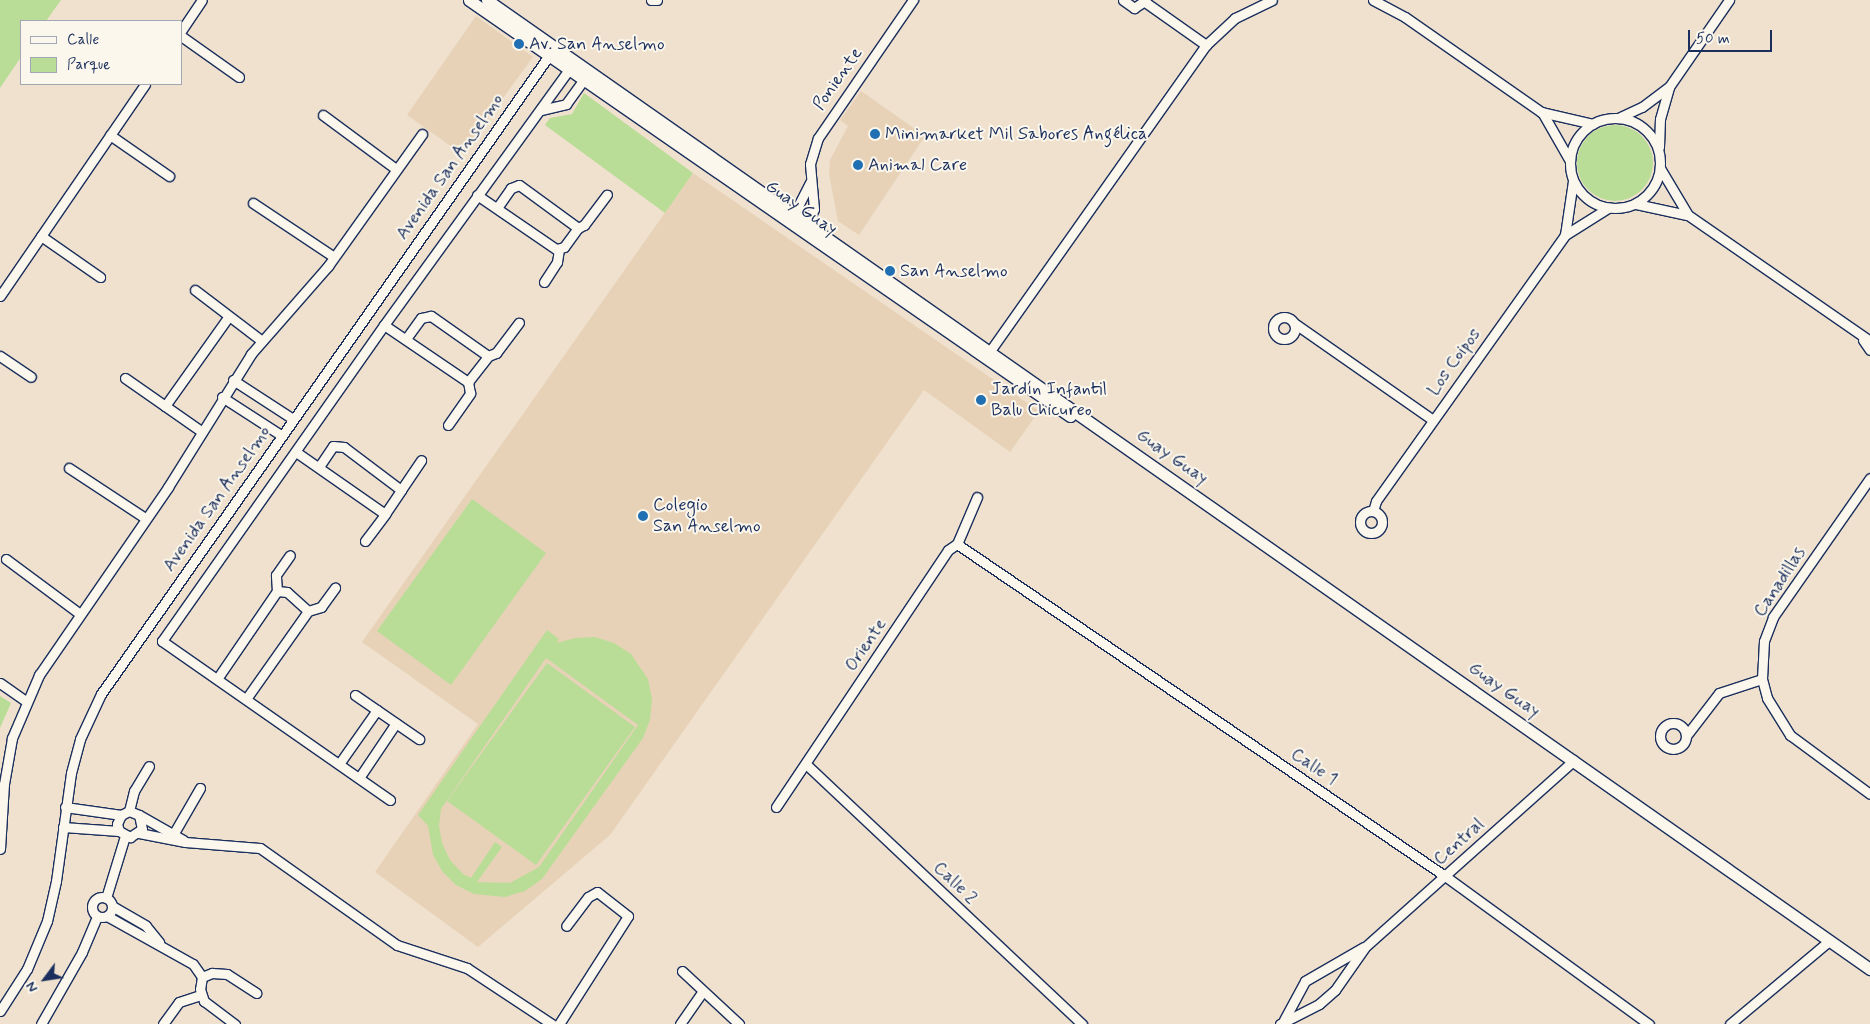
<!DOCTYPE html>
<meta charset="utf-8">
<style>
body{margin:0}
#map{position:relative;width:1870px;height:1024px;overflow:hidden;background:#efe1cd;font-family:Mynerve,sans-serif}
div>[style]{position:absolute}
.built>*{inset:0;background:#e7d2b8}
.green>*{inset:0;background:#b9dd97}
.round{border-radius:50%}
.roads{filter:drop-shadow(1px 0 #1b2f5e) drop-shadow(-1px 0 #1b2f5e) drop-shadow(0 1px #1b2f5e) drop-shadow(0 -1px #1b2f5e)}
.minor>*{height:9px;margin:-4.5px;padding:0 4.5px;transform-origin:4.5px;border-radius:4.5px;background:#fbf7ec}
.minor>.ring{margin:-4.5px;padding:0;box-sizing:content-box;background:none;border:9px solid #fbf7ec;border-radius:50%}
.tertiary>*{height:11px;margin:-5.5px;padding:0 5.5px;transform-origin:5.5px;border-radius:5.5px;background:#fbf7ec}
.dots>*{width:14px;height:14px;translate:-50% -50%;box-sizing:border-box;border:2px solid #fbf7ec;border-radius:50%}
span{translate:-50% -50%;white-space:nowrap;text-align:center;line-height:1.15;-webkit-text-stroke:4px #fbf7ec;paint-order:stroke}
.poi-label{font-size:18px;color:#1b2f5e}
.left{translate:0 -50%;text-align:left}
.street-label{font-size:18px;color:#1b2f5e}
.legend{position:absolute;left:20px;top:20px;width:162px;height:65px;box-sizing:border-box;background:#fbf7ec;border:1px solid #a1a7b3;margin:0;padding:6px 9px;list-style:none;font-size:15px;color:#1b2f5e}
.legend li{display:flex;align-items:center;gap:10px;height:25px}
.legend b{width:25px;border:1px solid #a1a7b3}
.north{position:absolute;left:20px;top:954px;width:50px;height:50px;-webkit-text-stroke:4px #fbf7ec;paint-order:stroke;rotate:239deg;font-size:14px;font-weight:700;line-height:20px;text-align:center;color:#1b2f5e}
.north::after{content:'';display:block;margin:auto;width:18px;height:22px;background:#1b2f5e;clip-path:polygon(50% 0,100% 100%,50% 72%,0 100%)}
.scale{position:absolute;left:1688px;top:30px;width:84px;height:22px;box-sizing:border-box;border:2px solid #1b2f5e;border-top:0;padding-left:6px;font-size:15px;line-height:18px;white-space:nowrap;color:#1b2f5e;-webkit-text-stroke:4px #fbf7ec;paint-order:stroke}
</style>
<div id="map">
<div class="built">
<i style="clip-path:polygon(476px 16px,533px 57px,462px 154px,407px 115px)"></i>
<i style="clip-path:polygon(861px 91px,925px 136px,859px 235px,838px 221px,829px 174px,830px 160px,848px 126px,840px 120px)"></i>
<i style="clip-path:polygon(693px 173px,1039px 411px,1010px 452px,924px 390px,610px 835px,478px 947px,375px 872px,478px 724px,362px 642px)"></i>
</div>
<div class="green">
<i style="clip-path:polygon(0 0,61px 0,46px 21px,21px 21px,21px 57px,0 88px)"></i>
<i style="clip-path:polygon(584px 93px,693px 173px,665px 213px,545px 125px,550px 118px,572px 114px)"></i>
<i class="round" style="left:1577px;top:125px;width:76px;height:76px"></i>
<i style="clip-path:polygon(472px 499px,546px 553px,451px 685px,377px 631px)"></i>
<i style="clip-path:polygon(evenodd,547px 630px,559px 639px,557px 643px,575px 638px,595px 637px,614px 643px,631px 654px,648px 679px,652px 699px,650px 720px,643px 738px,542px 879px,525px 891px,505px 897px,474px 894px,456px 885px,442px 871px,433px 855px,428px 826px,418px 815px,547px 630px,546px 658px,638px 725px,539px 867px,510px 883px,477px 882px,502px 847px,495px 842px,471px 878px,463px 874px,450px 860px,442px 843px,439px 826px,441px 809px,546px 658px)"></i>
<i style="clip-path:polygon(547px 663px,635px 727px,536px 865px,447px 801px)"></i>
<i style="clip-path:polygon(0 696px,11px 703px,0 728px)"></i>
</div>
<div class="roads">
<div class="minor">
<i style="left:651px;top:0;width:6px"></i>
<i style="left:1123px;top:0;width:14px;rotate:36deg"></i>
<i style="left:1134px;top:8px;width:14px;rotate:-34deg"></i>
<i style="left:1373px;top:0;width:36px;rotate:28deg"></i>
<i style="left:1405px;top:17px;width:166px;rotate:34.9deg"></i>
<i style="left:1541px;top:112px;width:53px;rotate:13deg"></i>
<i style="left:1145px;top:2px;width:75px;rotate:35.2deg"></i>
<i style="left:181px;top:31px;width:37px;rotate:-56deg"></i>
<i style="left:181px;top:36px;width:71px;rotate:35.3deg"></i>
<i style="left:541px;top:110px;width:26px;rotate:-13deg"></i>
<i style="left:566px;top:104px;width:31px;rotate:-54deg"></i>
<i style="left:1542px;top:112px;width:56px;rotate:60.3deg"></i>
<i style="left:323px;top:115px;width:91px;rotate:36.5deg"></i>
<i class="ring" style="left:1570px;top:118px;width:81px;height:81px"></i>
<i style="left:1618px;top:118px;width:26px;rotate:-25deg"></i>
<i style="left:1642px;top:107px;width:34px;rotate:-37deg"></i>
<i style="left:110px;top:135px;width:72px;rotate:34.8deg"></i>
<i style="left:1659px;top:147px;width:28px;rotate:-88deg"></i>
<i style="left:1660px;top:119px;width:33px;rotate:-74deg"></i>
<i style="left:1669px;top:87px;width:106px;rotate:-55.4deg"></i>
<i style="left:1660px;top:168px;width:55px;rotate:59.2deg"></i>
<i style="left:1688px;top:215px;width:221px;rotate:34.7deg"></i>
<i style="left:477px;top:195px;width:96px;rotate:34.4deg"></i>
<i style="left:556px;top:249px;width:8px;rotate:-14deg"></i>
<i style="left:564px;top:247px;width:24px;rotate:-54deg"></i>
<i style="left:578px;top:228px;width:73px;rotate:-143.9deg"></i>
<i style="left:519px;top:185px;width:9px;rotate:159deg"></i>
<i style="left:511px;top:188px;width:24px;rotate:125deg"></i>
<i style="left:253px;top:203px;width:97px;rotate:33.7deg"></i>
<i style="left:1636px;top:204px;width:52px;rotate:12.2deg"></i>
<i style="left:795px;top:219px;width:5px;rotate:-101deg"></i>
<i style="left:794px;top:214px;width:35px;rotate:-63deg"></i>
<i style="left:802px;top:225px;width:6px;rotate:-18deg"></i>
<i style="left:808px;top:223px;width:15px;rotate:-67deg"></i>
<i style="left:814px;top:209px;width:45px;rotate:-95.1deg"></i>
<i style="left:810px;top:164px;width:27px;rotate:-73deg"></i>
<i style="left:818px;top:138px;width:168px;rotate:-55.5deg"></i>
<i style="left:578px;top:228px;width:7px;rotate:-27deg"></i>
<i style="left:584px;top:225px;width:38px;rotate:-53deg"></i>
<i style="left:1565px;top:235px;width:55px;rotate:-81.6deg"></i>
<i style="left:41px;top:236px;width:72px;rotate:34.8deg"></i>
<i style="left:544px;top:282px;width:24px;rotate:-57deg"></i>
<i style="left:557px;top:262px;width:13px;rotate:-81deg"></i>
<i style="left:195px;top:290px;width:84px;rotate:37.3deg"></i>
<i style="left:0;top:296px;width:257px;rotate:-55.6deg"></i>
<i class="ring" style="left:1273px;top:317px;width:13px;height:13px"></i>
<i style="left:1294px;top:323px;width:169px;rotate:34.9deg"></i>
<i style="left:384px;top:325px;width:102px;rotate:34.2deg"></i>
<i style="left:468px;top:382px;width:33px;rotate:-52deg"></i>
<i style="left:488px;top:356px;width:70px;rotate:-144.9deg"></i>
<i style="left:431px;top:316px;width:10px;rotate:169deg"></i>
<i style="left:421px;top:318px;width:26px;rotate:126deg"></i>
<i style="left:1863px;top:340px;width:12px;rotate:55deg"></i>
<i style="left:990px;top:351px;width:375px;rotate:-54.8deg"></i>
<i style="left:1206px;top:45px;width:40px;rotate:-43deg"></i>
<i style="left:1235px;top:18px;width:41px;rotate:-25.9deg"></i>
<i style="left:0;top:356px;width:37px;rotate:34deg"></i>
<i style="left:488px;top:356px;width:9px;rotate:-21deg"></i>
<i style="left:496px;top:353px;width:38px;rotate:-53deg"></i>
<i style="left:125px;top:378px;width:93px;rotate:34.9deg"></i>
<i style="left:233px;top:380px;width:72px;rotate:33deg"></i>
<i style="left:222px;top:397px;width:70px;rotate:32.8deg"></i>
<i style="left:165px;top:406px;width:110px;rotate:-54.6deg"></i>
<i style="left:448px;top:425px;width:39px;rotate:-55deg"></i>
<i style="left:470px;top:393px;width:11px;rotate:-100deg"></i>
<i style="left:296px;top:452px;width:108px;rotate:34.9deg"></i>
<i style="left:385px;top:514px;width:29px;rotate:-56deg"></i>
<i style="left:401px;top:490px;width:71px;rotate:-143deg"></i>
<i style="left:344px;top:447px;width:11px;rotate:-175deg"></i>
<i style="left:333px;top:446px;width:25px;rotate:124deg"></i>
<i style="left:69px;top:468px;width:91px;rotate:33.3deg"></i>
<i style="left:401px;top:490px;width:36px;rotate:-56deg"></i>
<i style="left:1373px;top:511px;width:10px;rotate:-73deg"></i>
<i style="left:1376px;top:501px;width:326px;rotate:-54.6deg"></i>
<i style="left:1565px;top:235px;width:51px;rotate:-32.1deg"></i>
<i class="ring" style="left:1360px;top:511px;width:13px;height:13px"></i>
<i style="left:365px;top:541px;width:34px;rotate:-53deg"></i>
<i style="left:957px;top:544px;width:590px;rotate:34.23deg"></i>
<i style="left:1445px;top:876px;width:252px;rotate:36deg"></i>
<i style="left:6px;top:559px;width:92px;rotate:36.6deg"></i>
<i style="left:277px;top:591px;width:10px;rotate:6deg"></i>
<i style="left:287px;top:592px;width:28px;rotate:42deg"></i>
<i style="left:217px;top:679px;width:107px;rotate:-55.7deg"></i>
<i style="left:277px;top:591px;width:16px;rotate:-94deg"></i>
<i style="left:276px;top:575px;width:24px;rotate:-55deg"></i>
<i style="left:1762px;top:679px;width:20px;rotate:75deg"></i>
<i style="left:1767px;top:698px;width:44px;rotate:58.1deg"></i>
<i style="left:1790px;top:735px;width:99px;rotate:36.4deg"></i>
<i style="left:0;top:683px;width:32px;rotate:35deg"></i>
<i style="left:355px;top:695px;width:78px;rotate:34.5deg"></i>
<i style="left:246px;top:699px;width:108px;rotate:-54.8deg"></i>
<i style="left:308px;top:611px;width:14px;rotate:-17deg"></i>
<i style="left:321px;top:607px;width:24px;rotate:-54deg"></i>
<i class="ring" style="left:1660px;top:723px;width:17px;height:17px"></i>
<i style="left:1686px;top:736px;width:54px;rotate:-52.5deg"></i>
<i style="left:1719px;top:693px;width:45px;rotate:-18deg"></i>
<i style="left:1762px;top:679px;width:38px;rotate:-87deg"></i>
<i style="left:1764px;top:641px;width:26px;rotate:-69deg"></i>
<i style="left:1773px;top:617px;width:169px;rotate:-55.1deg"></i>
<i style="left:339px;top:764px;width:66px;rotate:-54.9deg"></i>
<i style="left:807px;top:765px;width:378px;rotate:43.3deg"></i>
<i style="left:359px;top:778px;width:66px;rotate:-56.1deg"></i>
<i style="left:390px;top:800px;width:278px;rotate:-145.1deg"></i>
<i style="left:162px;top:641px;width:386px;rotate:-54.9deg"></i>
<i style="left:384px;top:325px;width:316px;rotate:-54.1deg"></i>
<i style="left:65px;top:807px;width:57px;rotate:8.1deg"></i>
<i style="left:776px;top:807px;width:309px;rotate:-56.2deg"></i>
<i style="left:948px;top:550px;width:11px;rotate:-34deg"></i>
<i style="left:957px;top:544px;width:51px;rotate:-66.9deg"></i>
<i style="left:129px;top:811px;width:21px;rotate:-76deg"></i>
<i style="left:134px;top:791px;width:29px;rotate:-59deg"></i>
<i style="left:139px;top:815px;width:51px;rotate:29.6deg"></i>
<i style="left:63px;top:827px;width:56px;rotate:4.1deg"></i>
<i style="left:119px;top:831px;width:13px;rotate:29deg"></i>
<i style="left:130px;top:837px;width:14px;rotate:-34deg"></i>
<i style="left:142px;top:829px;width:14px;rotate:-102deg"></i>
<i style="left:139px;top:815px;width:11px;rotate:-158deg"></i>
<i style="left:129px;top:811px;width:9px;rotate:153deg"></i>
<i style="left:121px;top:815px;width:10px;rotate:114deg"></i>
<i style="left:117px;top:824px;width:7px;rotate:74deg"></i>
<i style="left:139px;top:833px;width:47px;rotate:11.1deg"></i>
<i style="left:185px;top:842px;width:75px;rotate:4.6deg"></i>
<i style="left:260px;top:848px;width:168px;rotate:35.3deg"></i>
<i style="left:397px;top:945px;width:74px;rotate:18.2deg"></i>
<i style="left:467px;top:968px;width:102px;rotate:33.4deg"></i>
<i style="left:174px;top:833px;width:52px;rotate:-60deg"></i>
<i style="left:0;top:849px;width:65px;rotate:-86.5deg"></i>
<i style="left:4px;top:784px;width:47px;rotate:-80.1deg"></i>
<i style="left:12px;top:738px;width:69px;rotate:-66.8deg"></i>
<i style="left:39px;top:675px;width:228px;rotate:-55.5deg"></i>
<i style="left:168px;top:487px;width:157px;rotate:-58deg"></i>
<i style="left:251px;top:354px;width:117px;rotate:-48.8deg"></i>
<i style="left:328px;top:266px;width:162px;rotate:-54.5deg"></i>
<i class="ring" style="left:92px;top:897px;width:11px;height:11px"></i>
<i style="left:106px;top:898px;width:65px;rotate:-73deg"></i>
<i style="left:112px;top:906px;width:39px;rotate:30deg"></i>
<i style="left:146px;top:926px;width:21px;rotate:51deg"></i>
<i style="left:107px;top:916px;width:98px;rotate:29.2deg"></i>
<i style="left:193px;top:964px;width:16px;rotate:55deg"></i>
<i style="left:202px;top:977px;width:12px;rotate:99deg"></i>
<i style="left:200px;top:989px;width:13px;rotate:72deg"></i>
<i style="left:204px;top:1001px;width:39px;rotate:37deg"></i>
<i style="left:682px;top:971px;width:78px;rotate:42.9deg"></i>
<i style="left:202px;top:977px;width:11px;rotate:-22deg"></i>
<i style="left:212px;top:973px;width:15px;rotate:4deg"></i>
<i style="left:227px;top:974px;width:35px;rotate:33deg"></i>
<i style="left:0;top:1011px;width:50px;rotate:-57.3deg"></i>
<i style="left:27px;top:969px;width:52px;rotate:-67.4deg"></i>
<i style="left:47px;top:921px;width:41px;rotate:-77.3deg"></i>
<i style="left:56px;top:881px;width:109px;rotate:-82.1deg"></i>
<i style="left:71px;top:773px;width:35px;rotate:-75deg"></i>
<i style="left:80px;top:739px;width:50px;rotate:-65deg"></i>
<i style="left:101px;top:694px;width:785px;rotate:-54.95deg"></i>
<i style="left:1284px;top:1020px;width:44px;rotate:-61.7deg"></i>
<i style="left:1305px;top:981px;width:68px;rotate:-30deg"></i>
<i style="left:41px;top:1024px;width:83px;rotate:-60.3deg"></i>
<i style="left:82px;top:952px;width:39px;rotate:-67deg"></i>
<i style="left:163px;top:1024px;width:27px;rotate:-54deg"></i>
<i style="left:179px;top:1002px;width:23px;rotate:-18deg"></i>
<i style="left:559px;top:1024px;width:128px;rotate:-57.4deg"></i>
<i style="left:628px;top:916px;width:39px;rotate:-142deg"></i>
<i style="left:597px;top:892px;width:10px;rotate:151deg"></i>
<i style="left:588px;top:897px;width:36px;rotate:127deg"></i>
<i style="left:680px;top:1024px;width:40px;rotate:-55.1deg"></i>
<i style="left:1280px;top:1024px;width:44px;rotate:-27.1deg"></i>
<i style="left:1319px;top:1004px;width:21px;rotate:-41deg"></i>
<i style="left:1335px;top:990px;width:52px;rotate:-55.1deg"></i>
<i style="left:1365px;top:947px;width:280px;rotate:-41.8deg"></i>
<i style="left:1730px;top:1024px;width:129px;rotate:-40deg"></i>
</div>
<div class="tertiary">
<i style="left:469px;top:0;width:731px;rotate:34.69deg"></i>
<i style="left:487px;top:0;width:1689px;rotate:35.02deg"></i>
</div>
</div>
<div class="dots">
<i style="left:519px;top:44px;background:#1f6fb2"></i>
<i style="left:875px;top:134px;background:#1f6fb2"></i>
<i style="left:858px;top:165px;background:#1f6fb2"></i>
<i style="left:890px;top:271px;background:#1f6fb2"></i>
<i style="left:981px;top:400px;background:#1f6fb2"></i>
<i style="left:643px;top:516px;background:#1f6fb2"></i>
</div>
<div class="poi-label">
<span class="left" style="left:529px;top:44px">Av. San Anselmo</span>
<span class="left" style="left:885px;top:134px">Minimarket Mil Sabores Angélica</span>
<span class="left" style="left:868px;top:165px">Animal Care</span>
<span class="left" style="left:900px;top:271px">San Anselmo</span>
<span class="left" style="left:991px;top:400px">Jardín Infantil<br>Balu Chicureo</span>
<span class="left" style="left:653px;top:516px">Colegio<br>San Anselmo</span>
</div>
<div class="street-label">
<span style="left:838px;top:79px;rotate:-55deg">Poniente</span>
<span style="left:450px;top:167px;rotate:-55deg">Avenida San Anselmo</span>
<span style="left:801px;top:208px;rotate:35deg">Guay Guay</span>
<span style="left:1454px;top:362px;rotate:-54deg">Los Coipos</span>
<span style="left:1172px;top:457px;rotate:35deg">Guay Guay</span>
<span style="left:217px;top:499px;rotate:-55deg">Avenida San Anselmo</span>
<span style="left:1780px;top:582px;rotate:-57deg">Canadillas</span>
<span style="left:866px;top:645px;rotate:-56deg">Oriente</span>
<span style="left:1504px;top:690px;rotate:35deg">Guay Guay</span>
<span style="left:1314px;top:767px;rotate:34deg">Calle 1</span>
<span style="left:1459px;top:842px;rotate:-42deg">Central</span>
<span style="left:955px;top:883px;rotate:43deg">Calle 2</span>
</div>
<ul class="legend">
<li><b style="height:6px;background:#fbf7ec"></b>Calle</li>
<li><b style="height:14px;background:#b9dd97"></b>Parque</li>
</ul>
<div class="north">N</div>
<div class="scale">50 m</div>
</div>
